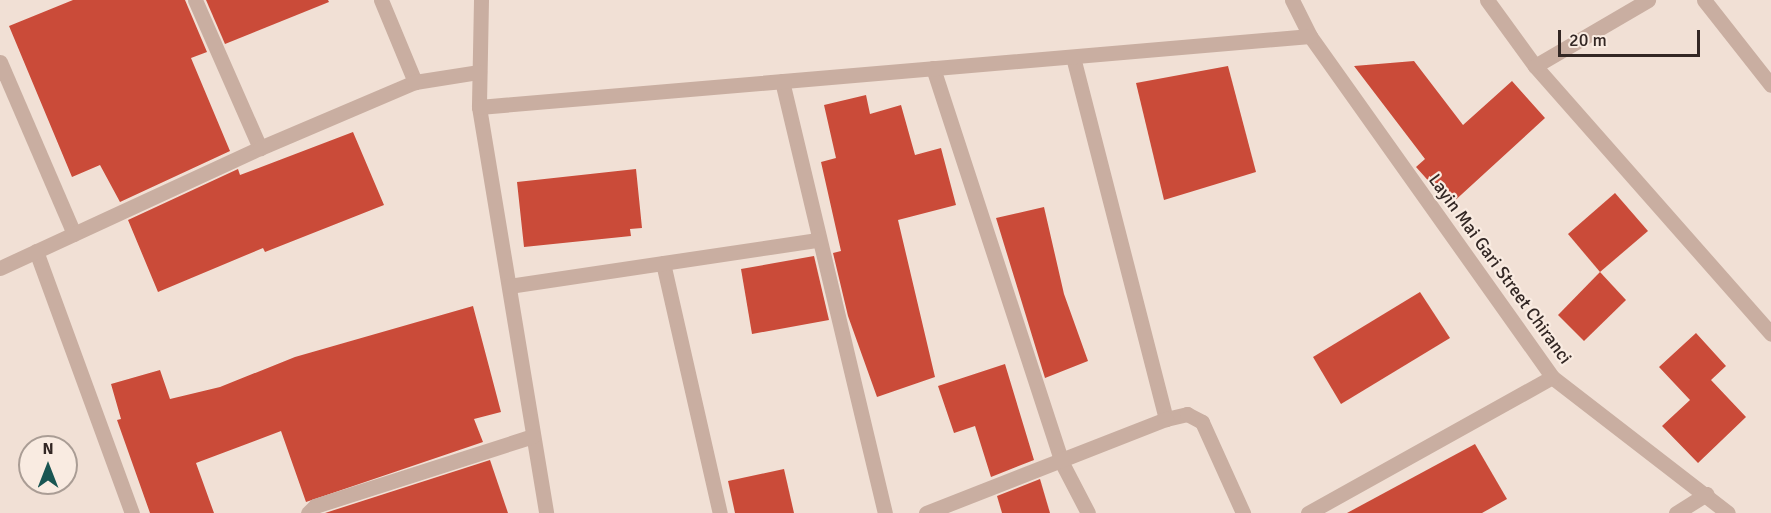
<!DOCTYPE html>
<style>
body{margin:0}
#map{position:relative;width:1771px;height:513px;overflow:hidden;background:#f1e0d5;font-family:Signika,sans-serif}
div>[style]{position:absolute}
.building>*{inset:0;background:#ca4b39}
.minor>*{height:15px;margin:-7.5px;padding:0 7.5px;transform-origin:7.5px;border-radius:7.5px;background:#c9aea1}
span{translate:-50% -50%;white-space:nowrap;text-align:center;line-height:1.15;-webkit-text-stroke:4.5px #f9ebe1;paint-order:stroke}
.street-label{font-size:18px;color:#332724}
.north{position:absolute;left:18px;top:435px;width:60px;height:60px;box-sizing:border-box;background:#f9ebe1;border:2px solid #aa9d95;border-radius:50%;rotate:0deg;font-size:16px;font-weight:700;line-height:24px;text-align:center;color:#332724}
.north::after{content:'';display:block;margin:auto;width:21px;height:27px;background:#195552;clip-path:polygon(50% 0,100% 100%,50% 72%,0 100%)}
.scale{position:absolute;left:1558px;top:30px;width:142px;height:27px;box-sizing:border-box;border:3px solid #332724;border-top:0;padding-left:8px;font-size:18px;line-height:21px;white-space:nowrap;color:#332724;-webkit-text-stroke:4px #f9ebe1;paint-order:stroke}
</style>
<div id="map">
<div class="building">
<i style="clip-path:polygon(73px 0,185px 0,207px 52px,191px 58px,230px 151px,120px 202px,100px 165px,72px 177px,9px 26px)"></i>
<i style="clip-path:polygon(206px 0,328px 0,329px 2px,225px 44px)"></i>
<i style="clip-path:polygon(1414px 61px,1463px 125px,1512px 81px,1545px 118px,1450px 205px,1416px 167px,1425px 159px,1354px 66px)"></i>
<i style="clip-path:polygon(1228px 66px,1256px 172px,1164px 200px,1136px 83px)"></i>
<i style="clip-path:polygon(866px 95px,870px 114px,901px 105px,915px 155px,941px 148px,956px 205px,898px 220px,935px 377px,877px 397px,848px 316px,833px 253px,841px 251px,821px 162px,836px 158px,824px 105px)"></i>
<i style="clip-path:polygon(353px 132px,384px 205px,265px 252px,263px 248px,158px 292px,128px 220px,238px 169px,240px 175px)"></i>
<i style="clip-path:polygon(636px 169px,642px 228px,630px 229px,631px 236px,524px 247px,517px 182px)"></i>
<i style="clip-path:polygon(1615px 193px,1648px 231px,1600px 272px,1568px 234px)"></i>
<i style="clip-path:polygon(1044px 207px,1064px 294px,1088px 361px,1045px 378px,996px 218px)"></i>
<i style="clip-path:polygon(814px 256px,829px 320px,752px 334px,741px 269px)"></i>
<i style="clip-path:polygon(1600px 272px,1626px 300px,1584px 341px,1558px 315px)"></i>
<i style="clip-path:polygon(1420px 292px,1450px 338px,1341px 404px,1313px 357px)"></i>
<i style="clip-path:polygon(473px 306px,501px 412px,474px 419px,483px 442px,306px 502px,281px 431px,196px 463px,214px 513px,150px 513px,117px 420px,121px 419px,111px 384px,160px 370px,170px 399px,220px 387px,295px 357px)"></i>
<i style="clip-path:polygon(1696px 333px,1726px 366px,1711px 380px,1746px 417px,1698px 463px,1662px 426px,1690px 400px,1659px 367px)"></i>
<i style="clip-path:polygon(1005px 364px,1034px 460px,991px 477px,975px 426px,954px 433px,938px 386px)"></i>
<i style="clip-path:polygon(1475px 444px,1507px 499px,1482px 513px,1347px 513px)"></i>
<i style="clip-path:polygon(490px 460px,508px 513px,325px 513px)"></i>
<i style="clip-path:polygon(784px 469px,794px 513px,735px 513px,728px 481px)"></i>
<i style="clip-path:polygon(1040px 479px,1050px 513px,1002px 513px,997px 496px)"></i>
</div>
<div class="minor">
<i style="left:195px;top:0;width:162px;rotate:66.3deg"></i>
<i style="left:381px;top:0;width:89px;rotate:67.5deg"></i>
<i style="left:481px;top:0;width:107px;rotate:91.1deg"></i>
<i style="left:479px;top:107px;width:411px;rotate:80.6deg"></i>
<i style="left:1292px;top:0;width:40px;rotate:63.4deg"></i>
<i style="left:1310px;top:36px;width:418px;rotate:54.6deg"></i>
<i style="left:1552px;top:377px;width:222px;rotate:37.7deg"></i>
<i style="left:1487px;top:0;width:82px;rotate:54deg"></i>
<i style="left:1535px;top:66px;width:357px;rotate:48.6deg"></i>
<i style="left:1704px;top:0;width:108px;rotate:51.8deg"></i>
<i style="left:1073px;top:57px;width:374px;rotate:75.6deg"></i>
<i style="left:1166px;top:419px;width:22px;rotate:-13deg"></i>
<i style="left:1187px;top:414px;width:17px;rotate:28deg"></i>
<i style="left:1202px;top:422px;width:100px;rotate:65.7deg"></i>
<i style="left:0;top:62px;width:187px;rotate:66.7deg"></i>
<i style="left:1535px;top:66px;width:131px;rotate:-30.3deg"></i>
<i style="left:933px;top:68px;width:416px;rotate:71.9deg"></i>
<i style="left:1062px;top:463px;width:56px;rotate:62.5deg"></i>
<i style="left:782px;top:81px;width:444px;rotate:76.6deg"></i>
<i style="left:479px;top:107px;width:834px;rotate:-4.88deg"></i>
<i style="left:36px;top:251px;width:279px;rotate:69.9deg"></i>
<i style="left:663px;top:263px;width:256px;rotate:77.2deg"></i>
<i style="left:0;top:268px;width:286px;rotate:-24.8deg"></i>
<i style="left:260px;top:148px;width:168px;rotate:-23.1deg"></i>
<i style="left:415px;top:82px;width:65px;rotate:-8.9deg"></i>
<i style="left:509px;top:286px;width:312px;rotate:-8.5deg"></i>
<i style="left:308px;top:513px;width:10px;rotate:-45deg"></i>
<i style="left:315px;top:506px;width:229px;rotate:-17.8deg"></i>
<i style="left:926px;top:513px;width:258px;rotate:-21.4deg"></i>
<i style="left:1308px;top:513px;width:279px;rotate:-29.1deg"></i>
<i style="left:1676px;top:513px;width:36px;rotate:-32deg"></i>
</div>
<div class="street-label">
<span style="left:1500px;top:269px;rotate:54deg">Layin Mai Gari Street Chiranci</span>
</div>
<div class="north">N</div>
<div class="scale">20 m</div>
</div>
